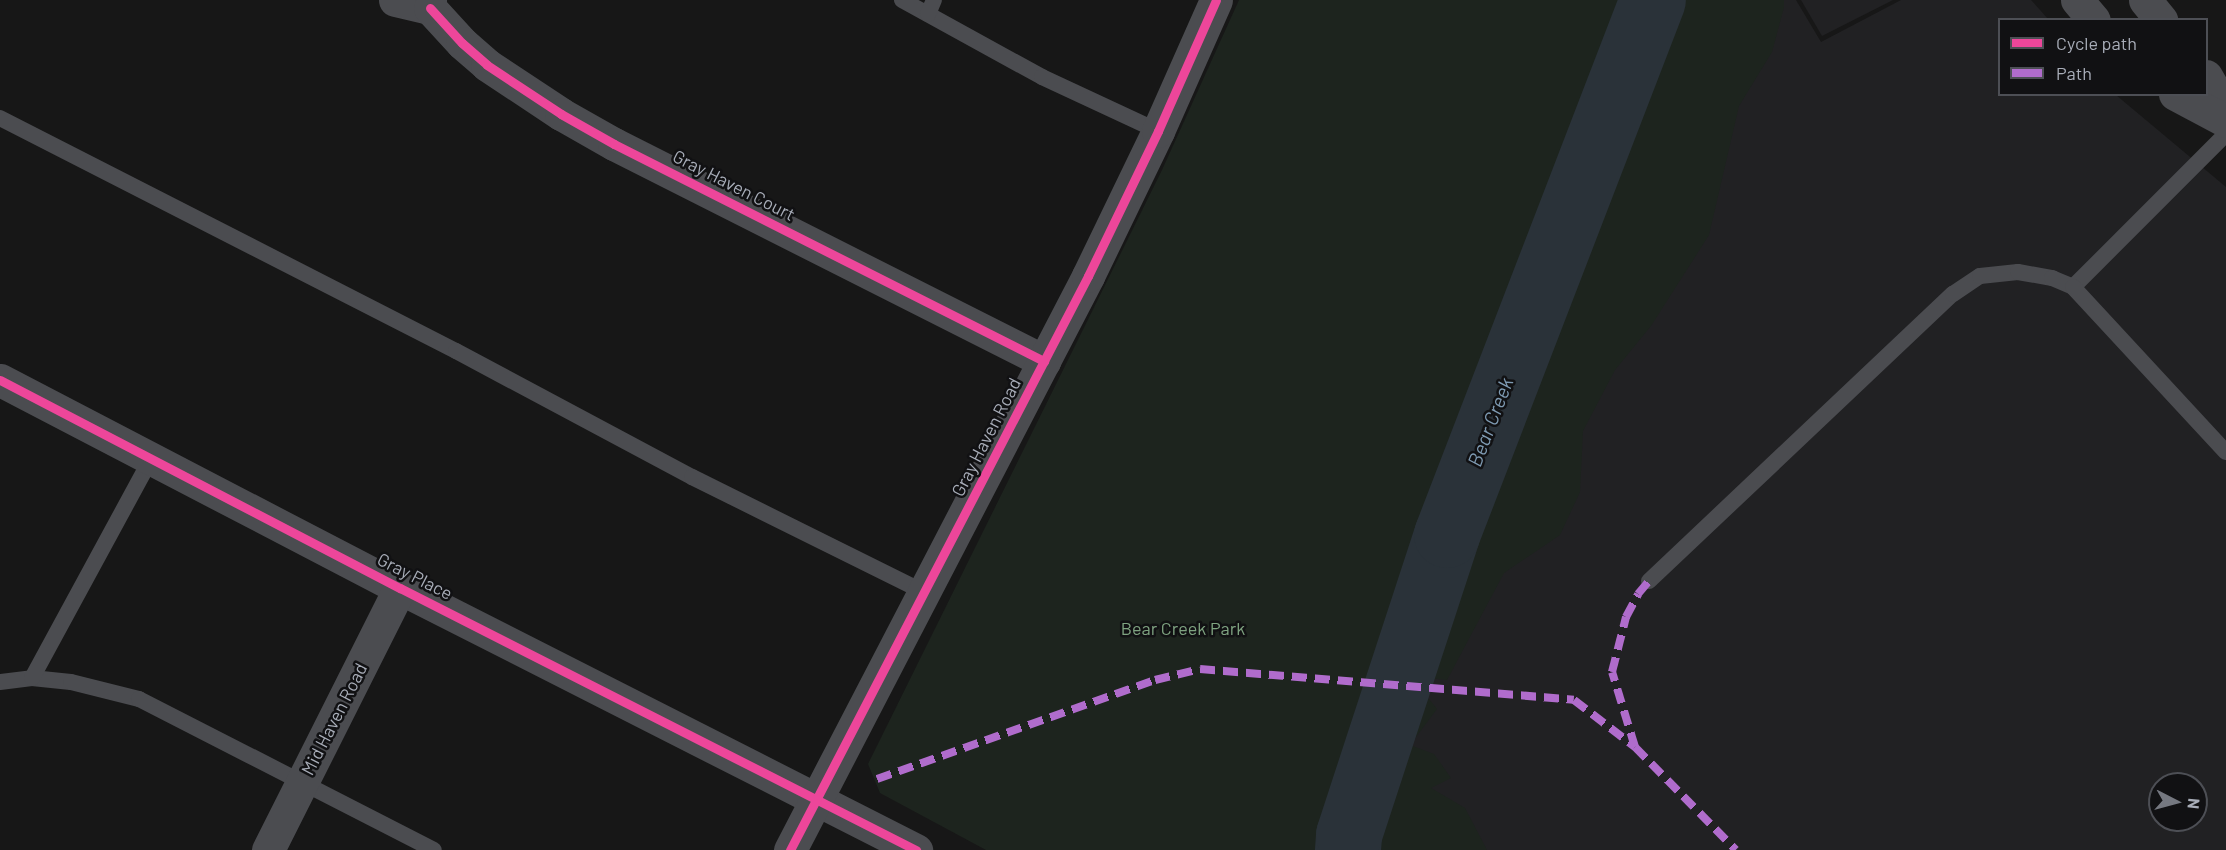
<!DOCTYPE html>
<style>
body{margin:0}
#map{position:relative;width:2226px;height:850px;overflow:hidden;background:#171717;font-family:Barlow,sans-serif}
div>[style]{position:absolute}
.built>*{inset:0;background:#212123}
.green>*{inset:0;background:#1d241e}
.river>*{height:66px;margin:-33px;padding:0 33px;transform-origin:33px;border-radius:33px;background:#2a3239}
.service>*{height:16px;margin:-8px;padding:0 8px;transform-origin:8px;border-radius:8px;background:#4b4c50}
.minor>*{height:33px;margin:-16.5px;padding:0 16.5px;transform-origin:16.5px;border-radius:16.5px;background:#4b4c50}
.tertiary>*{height:33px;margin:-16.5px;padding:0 16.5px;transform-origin:16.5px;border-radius:16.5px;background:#4b4c50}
.quiet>*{height:8px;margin-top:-4px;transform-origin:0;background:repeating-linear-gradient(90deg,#b06ccc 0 15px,transparent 0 23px)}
.cycleway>*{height:9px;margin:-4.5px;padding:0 4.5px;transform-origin:4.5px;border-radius:4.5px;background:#ed469a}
span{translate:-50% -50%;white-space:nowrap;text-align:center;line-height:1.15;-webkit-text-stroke:5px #111113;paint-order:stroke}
.street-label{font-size:18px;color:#a8adb8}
.park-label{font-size:18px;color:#7fa381}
.water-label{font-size:20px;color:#7f9bb3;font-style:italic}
.legend{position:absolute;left:1998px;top:18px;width:210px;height:78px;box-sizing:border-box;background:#111113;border:2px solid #4d4f55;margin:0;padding:8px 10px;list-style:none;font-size:18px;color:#a8adb8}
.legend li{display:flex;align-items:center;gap:12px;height:30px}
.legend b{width:30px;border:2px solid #4d4f55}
.north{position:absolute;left:2148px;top:772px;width:60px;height:60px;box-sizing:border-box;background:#111113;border:2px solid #4d4f55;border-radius:50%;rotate:96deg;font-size:16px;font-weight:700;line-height:24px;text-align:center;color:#a8adb8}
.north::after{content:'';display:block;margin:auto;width:21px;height:27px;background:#757880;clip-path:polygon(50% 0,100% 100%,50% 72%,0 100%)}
</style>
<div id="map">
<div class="built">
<i style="clip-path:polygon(evenodd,1653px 0,1796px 0,1821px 42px,1901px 0,2031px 0,2048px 19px,2000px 20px,2000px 94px,2116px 95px,2226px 187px,2226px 850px,1348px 850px,1349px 835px,1447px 535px,1653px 0,2160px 784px,2196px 784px,2196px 820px,2160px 820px,2160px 784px)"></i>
<i style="clip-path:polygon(1801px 0,1893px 0,1822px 36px)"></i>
</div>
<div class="green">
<i style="clip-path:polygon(1239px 0,1784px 0,1784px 7px,1772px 52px,1739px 106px,1709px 235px,1651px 326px,1615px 370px,1583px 431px,1580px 492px,1560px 535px,1504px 573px,1447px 680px,1401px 675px,1394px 698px,1429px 699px,1437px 709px,1410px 745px,1434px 754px,1451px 778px,1431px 788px,1465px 808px,1487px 850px,986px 850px,880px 793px,868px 764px,1162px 170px)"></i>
</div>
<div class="river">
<i style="left:1348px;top:850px;width:15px;rotate:-86deg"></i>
<i style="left:1349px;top:835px;width:316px;rotate:-71.9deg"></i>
<i style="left:1447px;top:535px;width:573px;rotate:-68.94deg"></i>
</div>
<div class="service">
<i style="left:902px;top:0;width:160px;rotate:28.8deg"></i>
<i style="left:1042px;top:77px;width:128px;rotate:25deg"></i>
<i style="left:928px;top:14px;width:15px;rotate:-67deg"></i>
<i style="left:0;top:118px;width:512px;rotate:27.07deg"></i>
<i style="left:456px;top:351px;width:268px;rotate:28.1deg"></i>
<i style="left:692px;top:477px;width:259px;rotate:26.4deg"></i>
<i style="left:2073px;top:287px;width:216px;rotate:-45deg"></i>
<i style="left:1649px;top:581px;width:418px;rotate:-43.4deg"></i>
<i style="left:1953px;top:294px;width:32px;rotate:-34deg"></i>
<i style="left:1980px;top:276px;width:38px;rotate:-6deg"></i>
<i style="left:2018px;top:272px;width:35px;rotate:10deg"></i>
<i style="left:2052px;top:278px;width:23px;rotate:23deg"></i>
<i style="left:2073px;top:287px;width:225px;rotate:47.2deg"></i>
<i style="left:32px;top:678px;width:39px;rotate:6deg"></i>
<i style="left:71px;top:682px;width:70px;rotate:14deg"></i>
<i style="left:139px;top:699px;width:331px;rotate:27.1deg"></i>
<i style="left:0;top:682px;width:32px;rotate:-7deg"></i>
<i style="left:32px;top:678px;width:249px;rotate:-61.5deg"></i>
</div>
<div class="minor">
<i style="left:395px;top:0;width:36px;rotate:13deg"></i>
<i style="left:430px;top:8px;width:8px;rotate:-90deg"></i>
<i style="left:430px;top:8px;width:47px;rotate:47.6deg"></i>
<i style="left:462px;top:43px;width:33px;rotate:41deg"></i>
<i style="left:487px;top:65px;width:89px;rotate:33.5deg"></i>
<i style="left:561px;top:114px;width:61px;rotate:29.5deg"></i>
<i style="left:614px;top:144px;width:482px;rotate:26.8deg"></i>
<i style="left:0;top:380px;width:451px;rotate:27.5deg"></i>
<i style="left:400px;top:588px;width:579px;rotate:26.92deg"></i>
<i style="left:268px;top:850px;width:293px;rotate:-63.3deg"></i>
<i style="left:790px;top:850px;width:647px;rotate:-62.56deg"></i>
<i style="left:1088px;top:276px;width:161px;rotate:-64.2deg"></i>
<i style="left:1158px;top:131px;width:143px;rotate:-66.1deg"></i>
</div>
<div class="tertiary">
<i style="left:2077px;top:0;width:26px;rotate:50deg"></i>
<i style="left:2145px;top:0;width:26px;rotate:51deg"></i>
<i style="left:2206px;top:76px;width:39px;rotate:60deg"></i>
<i style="left:2175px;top:94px;width:58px;rotate:27.9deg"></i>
</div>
<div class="quiet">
<i style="left:1635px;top:747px;width:144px;rotate:45.6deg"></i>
<i style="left:877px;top:779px;width:295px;rotate:-19.6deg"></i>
<i style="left:1155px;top:680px;width:46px;rotate:-13.7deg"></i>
<i style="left:1200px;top:669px;width:375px;rotate:4.7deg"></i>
<i style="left:1574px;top:700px;width:77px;rotate:37.6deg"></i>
<i style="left:1635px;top:747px;width:78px;rotate:-107deg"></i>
<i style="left:1612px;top:672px;width:57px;rotate:-75.7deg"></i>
<i style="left:1626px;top:617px;width:26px;rotate:-62deg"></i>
<i style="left:1638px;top:594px;width:17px;rotate:-50deg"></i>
</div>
<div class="cycleway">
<i style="left:430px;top:8px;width:47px;rotate:47.6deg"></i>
<i style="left:462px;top:43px;width:33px;rotate:41deg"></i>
<i style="left:487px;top:65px;width:89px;rotate:33.5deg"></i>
<i style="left:561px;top:114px;width:61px;rotate:29.5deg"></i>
<i style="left:614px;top:144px;width:482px;rotate:26.8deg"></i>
<i style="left:0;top:380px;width:451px;rotate:27.5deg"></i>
<i style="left:400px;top:588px;width:579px;rotate:26.92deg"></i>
<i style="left:790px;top:850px;width:647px;rotate:-62.56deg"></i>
<i style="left:1088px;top:276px;width:161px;rotate:-64.2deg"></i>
<i style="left:1158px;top:131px;width:143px;rotate:-66.1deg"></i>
</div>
<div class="street-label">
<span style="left:734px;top:185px;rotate:27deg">Gray Haven Court</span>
<span style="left:986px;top:437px;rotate:-63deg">Gray Haven Road</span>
<span style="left:415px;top:576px;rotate:27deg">Gray Place</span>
<span style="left:334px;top:719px;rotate:-63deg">Mid Haven Road</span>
</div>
<div class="park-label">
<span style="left:1183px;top:628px">Bear Creek Park</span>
</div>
<div class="water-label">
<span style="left:1490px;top:422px;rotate:-69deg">Bear Creek</span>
</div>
<ul class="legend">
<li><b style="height:8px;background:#ed469a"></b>Cycle path</li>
<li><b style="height:8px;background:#b06ccc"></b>Path</li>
</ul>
<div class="north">N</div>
</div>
